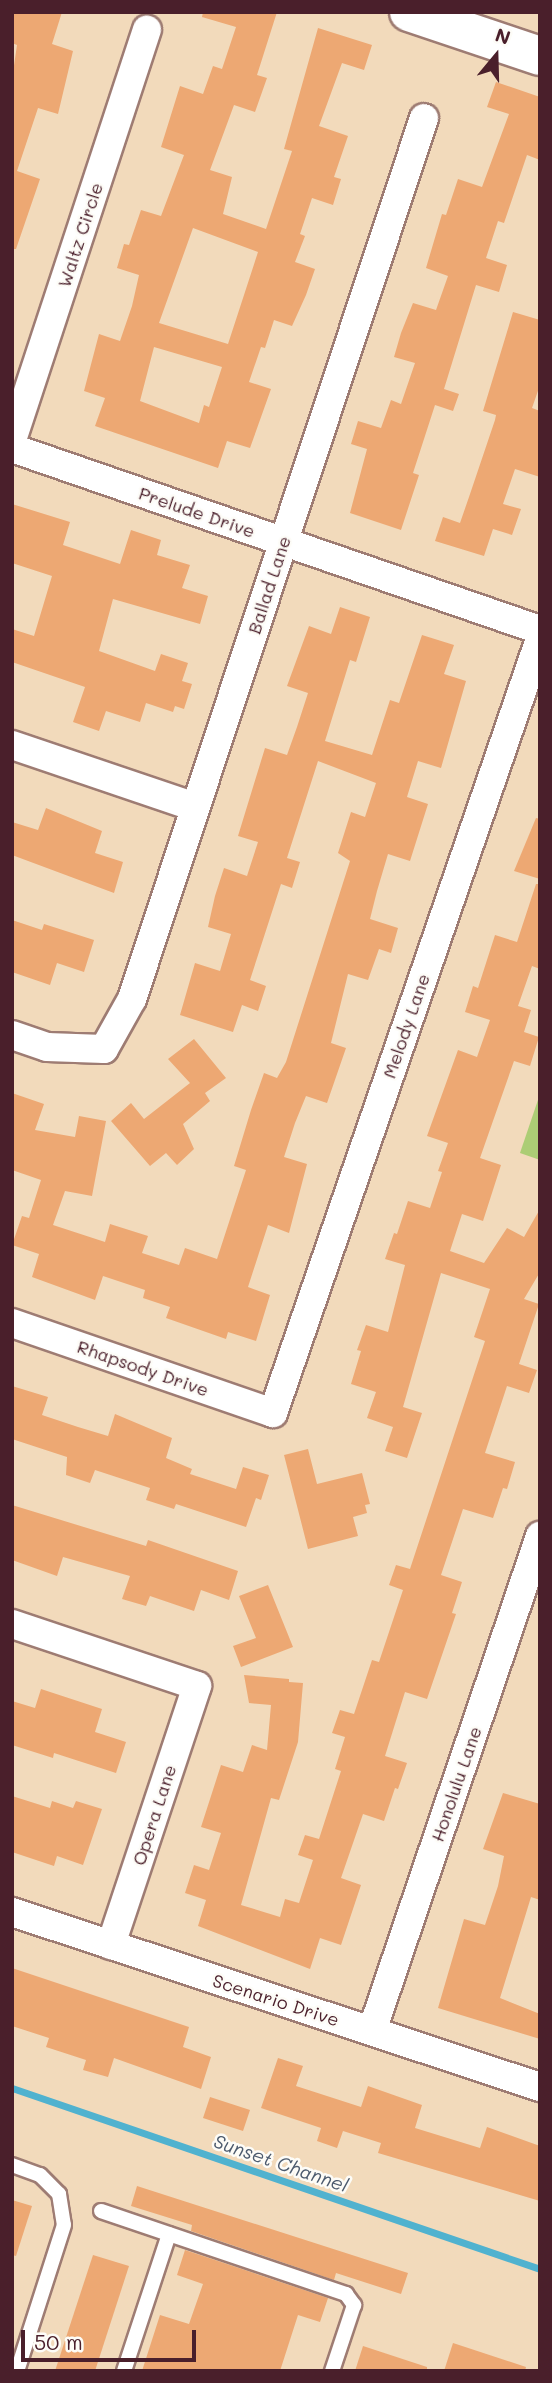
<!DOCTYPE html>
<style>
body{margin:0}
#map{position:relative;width:552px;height:2383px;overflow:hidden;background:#f2dabb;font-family:Mali,sans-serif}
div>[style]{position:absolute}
.green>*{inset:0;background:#accd75}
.stream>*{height:7px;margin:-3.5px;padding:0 3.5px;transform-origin:3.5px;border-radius:3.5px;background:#50b2cf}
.building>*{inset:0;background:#eda873}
.roads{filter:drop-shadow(2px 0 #9e7c73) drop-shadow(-2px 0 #9e7c73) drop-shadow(0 2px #9e7c73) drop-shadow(0 -2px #9e7c73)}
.service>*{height:14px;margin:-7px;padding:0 7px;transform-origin:7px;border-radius:7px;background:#fff}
.minor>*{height:28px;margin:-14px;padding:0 14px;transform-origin:14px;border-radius:14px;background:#fff}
.secondary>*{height:38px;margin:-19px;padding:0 19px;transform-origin:19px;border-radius:19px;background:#fff}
span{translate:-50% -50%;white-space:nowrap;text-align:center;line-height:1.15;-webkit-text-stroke:5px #fdfcf7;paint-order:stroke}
.street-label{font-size:18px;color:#4a1f2b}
.water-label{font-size:19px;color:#4c5a6d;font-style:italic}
.frame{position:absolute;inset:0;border:14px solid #4a1f2b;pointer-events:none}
.north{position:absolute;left:461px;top:21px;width:70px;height:70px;-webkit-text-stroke:5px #fdfcf7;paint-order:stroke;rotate:19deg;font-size:19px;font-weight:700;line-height:28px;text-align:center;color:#4a1f2b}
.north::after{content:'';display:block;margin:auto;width:24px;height:32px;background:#4a1f2b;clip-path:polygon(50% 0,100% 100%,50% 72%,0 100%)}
.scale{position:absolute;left:21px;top:2330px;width:175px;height:32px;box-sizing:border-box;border:4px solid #4a1f2b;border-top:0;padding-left:9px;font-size:21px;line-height:24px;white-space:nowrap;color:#4a1f2b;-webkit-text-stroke:5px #fdfcf7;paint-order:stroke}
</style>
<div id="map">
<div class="green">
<i style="clip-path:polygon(540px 1094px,540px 1160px,520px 1153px)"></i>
</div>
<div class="stream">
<i style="left:12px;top:2088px;width:558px;rotate:18.92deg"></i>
</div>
<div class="building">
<i style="clip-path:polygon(12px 12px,62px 12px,52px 44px,73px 51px,58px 114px,38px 108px,17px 171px,40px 179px,16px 249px,12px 249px,12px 79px,17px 45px,12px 43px)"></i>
<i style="clip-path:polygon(evenodd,203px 12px,277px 12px,257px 75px,267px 78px,255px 112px,234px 105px,210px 170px,232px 177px,223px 214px,266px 229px,292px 151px,284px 149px,318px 28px,372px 45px,364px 70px,342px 63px,319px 126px,348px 136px,334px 177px,341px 179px,333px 205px,312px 198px,300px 234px,305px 236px,295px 262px,315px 269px,306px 295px,292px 326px,274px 320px,265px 348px,261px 347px,249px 382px,271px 389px,250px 448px,227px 441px,218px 468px,95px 426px,105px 398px,84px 391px,99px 334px,120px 341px,132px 306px,139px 275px,117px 268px,124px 244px,129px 245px,141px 210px,161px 216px,184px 155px,161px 147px,180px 86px,203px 94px,213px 66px,222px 69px,236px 27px,202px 17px,203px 12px,193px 228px,258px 252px,228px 344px,159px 323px,193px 228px,203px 12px,154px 347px,222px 367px,209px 407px,204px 405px,199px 423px,140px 401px,154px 347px)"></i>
<i style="clip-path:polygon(496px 82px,540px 97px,540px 160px,527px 155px,504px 223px,498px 221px,486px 258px,507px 265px,499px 292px,476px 285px,444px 389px,459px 394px,453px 411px,435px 405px,413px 473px,419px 475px,401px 530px,350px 513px,367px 449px,351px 444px,358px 421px,381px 428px,391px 400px,401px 404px,415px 363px,394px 357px,401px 333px,413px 303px,436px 310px,448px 276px,426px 268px,442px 214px,446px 215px,458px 179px,482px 187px,509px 114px,487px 107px)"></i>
<i style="clip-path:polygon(513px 312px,540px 320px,540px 385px,532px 408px,540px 411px,540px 477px,515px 469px,503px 504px,521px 509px,512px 535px,493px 529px,484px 556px,435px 541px,443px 517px,460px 523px,469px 497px,495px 420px,496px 415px,483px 411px)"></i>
<i style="clip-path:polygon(12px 504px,70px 522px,63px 545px,120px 564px,131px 530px,161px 540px,157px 555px,190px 565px,182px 588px,208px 596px,200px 624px,113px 599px,99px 651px,155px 671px,161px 654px,188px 663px,182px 681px,192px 684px,184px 709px,175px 706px,173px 712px,146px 703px,140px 722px,106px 711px,99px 731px,73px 722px,85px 687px,12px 662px,12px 629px,34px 636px,52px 576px,12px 563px)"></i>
<i style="clip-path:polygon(340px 607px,370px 617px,356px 662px,350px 660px,325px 741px,372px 755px,390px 700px,399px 703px,422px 635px,454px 645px,444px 674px,466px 681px,441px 768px,418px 761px,407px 797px,428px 804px,410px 861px,388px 854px,377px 891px,370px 919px,398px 928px,391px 953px,379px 949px,368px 980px,348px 974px,331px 1043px,346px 1048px,327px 1103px,306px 1096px,295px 1123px,284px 1157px,307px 1164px,289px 1233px,268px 1225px,248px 1287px,270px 1295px,256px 1341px,228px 1332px,226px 1339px,166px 1318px,170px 1307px,143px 1298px,145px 1290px,103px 1276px,95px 1300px,32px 1277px,39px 1254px,12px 1245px,22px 1216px,29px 1218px,41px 1180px,12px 1170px,12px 1093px,44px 1104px,35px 1130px,75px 1137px,79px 1116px,106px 1121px,92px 1196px,65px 1191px,53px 1225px,105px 1242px,110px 1224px,148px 1236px,142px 1253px,179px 1265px,185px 1248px,217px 1259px,246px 1170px,234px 1166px,251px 1110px,264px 1073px,277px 1078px,286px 1062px,350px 861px,338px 853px,351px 812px,365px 817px,376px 783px,318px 761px,287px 858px,300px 862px,292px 888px,281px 884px,250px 980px,266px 986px,258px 1011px,242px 1005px,233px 1032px,180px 1015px,195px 963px,220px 971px,231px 934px,208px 927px,215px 896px,224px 868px,247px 876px,258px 842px,238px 836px,265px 748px,287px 755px,297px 727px,308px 693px,287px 686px,309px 626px,331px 634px)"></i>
<i style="clip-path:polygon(46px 808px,102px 831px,95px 853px,123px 862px,114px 893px,12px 855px,12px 822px,38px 830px)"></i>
<i style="clip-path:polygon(536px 818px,540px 819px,540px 879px,514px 871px)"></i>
<i style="clip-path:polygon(536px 884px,540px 884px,540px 969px,532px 966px,518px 1006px,531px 1010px,524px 1032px,539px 1037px,530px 1066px,514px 1061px,480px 1158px,501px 1165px,483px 1221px,462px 1214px,450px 1251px,484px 1263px,507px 1228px,524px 1237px,540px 1209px,540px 1272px,524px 1299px,539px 1304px,519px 1364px,537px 1370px,529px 1393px,507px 1386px,485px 1453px,515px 1462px,507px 1489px,503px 1488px,493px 1518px,463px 1509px,441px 1575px,462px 1582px,452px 1613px,456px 1614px,427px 1699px,405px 1692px,385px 1756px,407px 1763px,398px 1789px,395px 1788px,384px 1821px,363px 1814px,341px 1878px,361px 1885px,341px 1945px,320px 1938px,310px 1969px,198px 1926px,206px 1900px,185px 1893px,194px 1865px,209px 1870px,221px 1833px,201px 1827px,221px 1765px,243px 1772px,252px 1745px,267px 1750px,271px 1705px,249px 1703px,244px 1675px,289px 1679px,289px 1682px,303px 1683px,298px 1742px,279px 1800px,271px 1798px,241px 1905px,280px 1917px,285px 1899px,299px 1903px,313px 1860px,298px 1855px,305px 1835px,319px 1839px,341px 1771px,335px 1769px,345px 1737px,332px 1733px,340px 1710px,354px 1714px,372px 1660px,379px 1662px,403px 1590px,389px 1585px,396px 1565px,410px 1569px,485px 1341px,474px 1337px,490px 1289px,441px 1273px,403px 1407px,422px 1413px,407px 1458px,385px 1451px,393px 1427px,367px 1418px,376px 1392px,351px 1384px,361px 1351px,357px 1350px,366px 1325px,388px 1332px,405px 1265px,385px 1259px,394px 1233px,397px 1234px,408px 1201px,430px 1208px,442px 1172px,438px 1171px,448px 1143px,427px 1136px,458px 1050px,477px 1057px,490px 1020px,465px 1012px,473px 986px,478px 988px,495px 935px,517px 942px)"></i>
<i style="clip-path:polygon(12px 920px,42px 930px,44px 924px,94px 940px,84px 972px,57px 963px,50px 985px,12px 972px)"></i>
<i style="clip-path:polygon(194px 1039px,226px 1078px,205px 1093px,210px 1101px,183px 1124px,194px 1149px,177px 1165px,166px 1153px,150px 1166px,111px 1121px,131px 1103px,144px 1119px,190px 1083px,168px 1059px)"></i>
<i style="clip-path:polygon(12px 1386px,48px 1397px,42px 1415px,78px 1427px,108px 1436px,115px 1414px,172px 1438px,166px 1458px,192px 1469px,190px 1474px,236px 1489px,243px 1467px,269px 1475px,261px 1500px,256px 1498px,246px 1527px,176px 1504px,174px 1509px,146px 1500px,150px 1488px,95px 1470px,90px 1483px,66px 1475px,67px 1457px,12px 1439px)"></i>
<i style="clip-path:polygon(308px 1449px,317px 1484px,362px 1473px,370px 1504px,365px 1505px,367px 1513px,353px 1517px,358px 1536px,308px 1549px,284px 1455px)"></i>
<i style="clip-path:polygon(12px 1505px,146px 1546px,148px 1540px,238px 1571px,229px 1600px,201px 1590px,194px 1611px,150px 1596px,146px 1606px,122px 1599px,130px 1576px,63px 1557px,57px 1576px,12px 1560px)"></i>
<i style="clip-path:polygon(268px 1585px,293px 1647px,241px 1667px,233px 1646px,256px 1638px,239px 1596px)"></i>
<i style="clip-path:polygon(41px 1689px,102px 1709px,95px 1732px,126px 1742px,116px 1773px,54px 1753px,53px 1758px,12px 1745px,12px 1701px,35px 1708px)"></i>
<i style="clip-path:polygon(503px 1793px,540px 1804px,540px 1900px,531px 1897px,500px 1998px,540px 2014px,540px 2039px,438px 2008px,464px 1919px,485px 1925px,498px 1886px,504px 1856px,483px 1849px)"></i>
<i style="clip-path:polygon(12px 1796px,50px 1808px,52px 1801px,73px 1808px,76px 1801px,102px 1809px,83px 1865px,57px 1856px,54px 1866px,12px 1852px)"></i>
<i style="clip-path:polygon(12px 1968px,189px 2027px,183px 2047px,211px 2057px,201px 2089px,114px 2058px,108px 2077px,83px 2070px,86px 2060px,46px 2047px,49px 2038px,12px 2026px)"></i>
<i style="clip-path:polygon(278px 2058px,303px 2066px,296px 2086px,361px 2107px,368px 2086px,422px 2105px,415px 2128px,480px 2148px,487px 2127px,540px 2146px,540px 2201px,378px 2153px,381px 2143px,343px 2131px,337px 2148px,317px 2141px,321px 2128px,261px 2108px)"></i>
<i style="clip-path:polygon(210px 2097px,250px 2110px,243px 2131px,203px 2118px)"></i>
<i style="clip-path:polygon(137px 2186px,408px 2273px,401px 2294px,336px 2273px,334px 2280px,191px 2231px,192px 2225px,131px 2206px)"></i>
<i style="clip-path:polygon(12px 2200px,32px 2206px,16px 2256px,12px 2255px)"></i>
<i style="clip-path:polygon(185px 2250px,328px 2298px,320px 2322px,298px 2315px,280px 2371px,142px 2371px,160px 2315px,189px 2324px,203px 2284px,177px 2275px)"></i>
<i style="clip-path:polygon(93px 2255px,129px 2266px,95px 2371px,55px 2371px)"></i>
<i style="clip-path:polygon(453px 2343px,526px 2367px,525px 2371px,444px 2371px)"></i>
<i style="clip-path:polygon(363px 2346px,427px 2367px,427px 2371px,355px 2371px)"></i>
</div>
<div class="roads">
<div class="service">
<i style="left:12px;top:2165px;width:30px;rotate:20deg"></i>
<i style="left:40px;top:2175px;width:27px;rotate:45deg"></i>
<i style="left:59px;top:2194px;width:31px;rotate:81deg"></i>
<i style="left:64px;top:2225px;width:153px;rotate:107.8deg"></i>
<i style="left:101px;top:2211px;width:259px;rotate:18.7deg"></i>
<i style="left:346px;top:2294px;width:14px;rotate:54deg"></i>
<i style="left:354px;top:2305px;width:70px;rotate:108.4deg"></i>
<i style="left:124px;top:2371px;width:144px;rotate:-71.8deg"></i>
</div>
<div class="minor">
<i style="left:12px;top:440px;width:432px;rotate:-71.8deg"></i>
<i style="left:12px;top:448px;width:558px;rotate:19.02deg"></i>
<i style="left:12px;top:745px;width:193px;rotate:18.7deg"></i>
<i style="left:12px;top:1035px;width:37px;rotate:19deg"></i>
<i style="left:47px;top:1047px;width:57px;rotate:2deg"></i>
<i style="left:104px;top:1049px;width:57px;rotate:-60.8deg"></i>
<i style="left:132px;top:999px;width:928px;rotate:-71.66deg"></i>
<i style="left:12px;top:1323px;width:276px;rotate:19deg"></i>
<i style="left:273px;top:1413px;width:819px;rotate:-70.97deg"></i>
<i style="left:12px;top:1624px;width:195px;rotate:18.5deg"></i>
<i style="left:197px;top:1686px;width:273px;rotate:108.4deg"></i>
<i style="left:12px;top:1912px;width:556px;rotate:18.34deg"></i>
<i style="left:372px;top:2031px;width:523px;rotate:-71.25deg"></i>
</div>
<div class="secondary">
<i style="left:409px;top:12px;width:138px;rotate:18.6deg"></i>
</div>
</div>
<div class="street-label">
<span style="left:80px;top:235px;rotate:-72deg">Waltz Circle</span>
<span style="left:197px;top:512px;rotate:19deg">Prelude Drive</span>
<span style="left:269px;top:585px;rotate:-72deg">Ballad Lane</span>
<span style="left:406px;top:1026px;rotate:-71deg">Melody Lane</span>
<span style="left:143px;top:1368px;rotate:19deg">Rhapsody Drive</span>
<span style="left:456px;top:1784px;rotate:-71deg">Honolulu Lane</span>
<span style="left:154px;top:1815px;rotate:-72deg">Opera Lane</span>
<span style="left:276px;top:2000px;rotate:18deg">Scenario Drive</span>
</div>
<div class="water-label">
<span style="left:281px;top:2163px;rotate:19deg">Sunset Channel</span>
</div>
<div class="frame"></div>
<div class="north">N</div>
<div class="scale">50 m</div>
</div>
